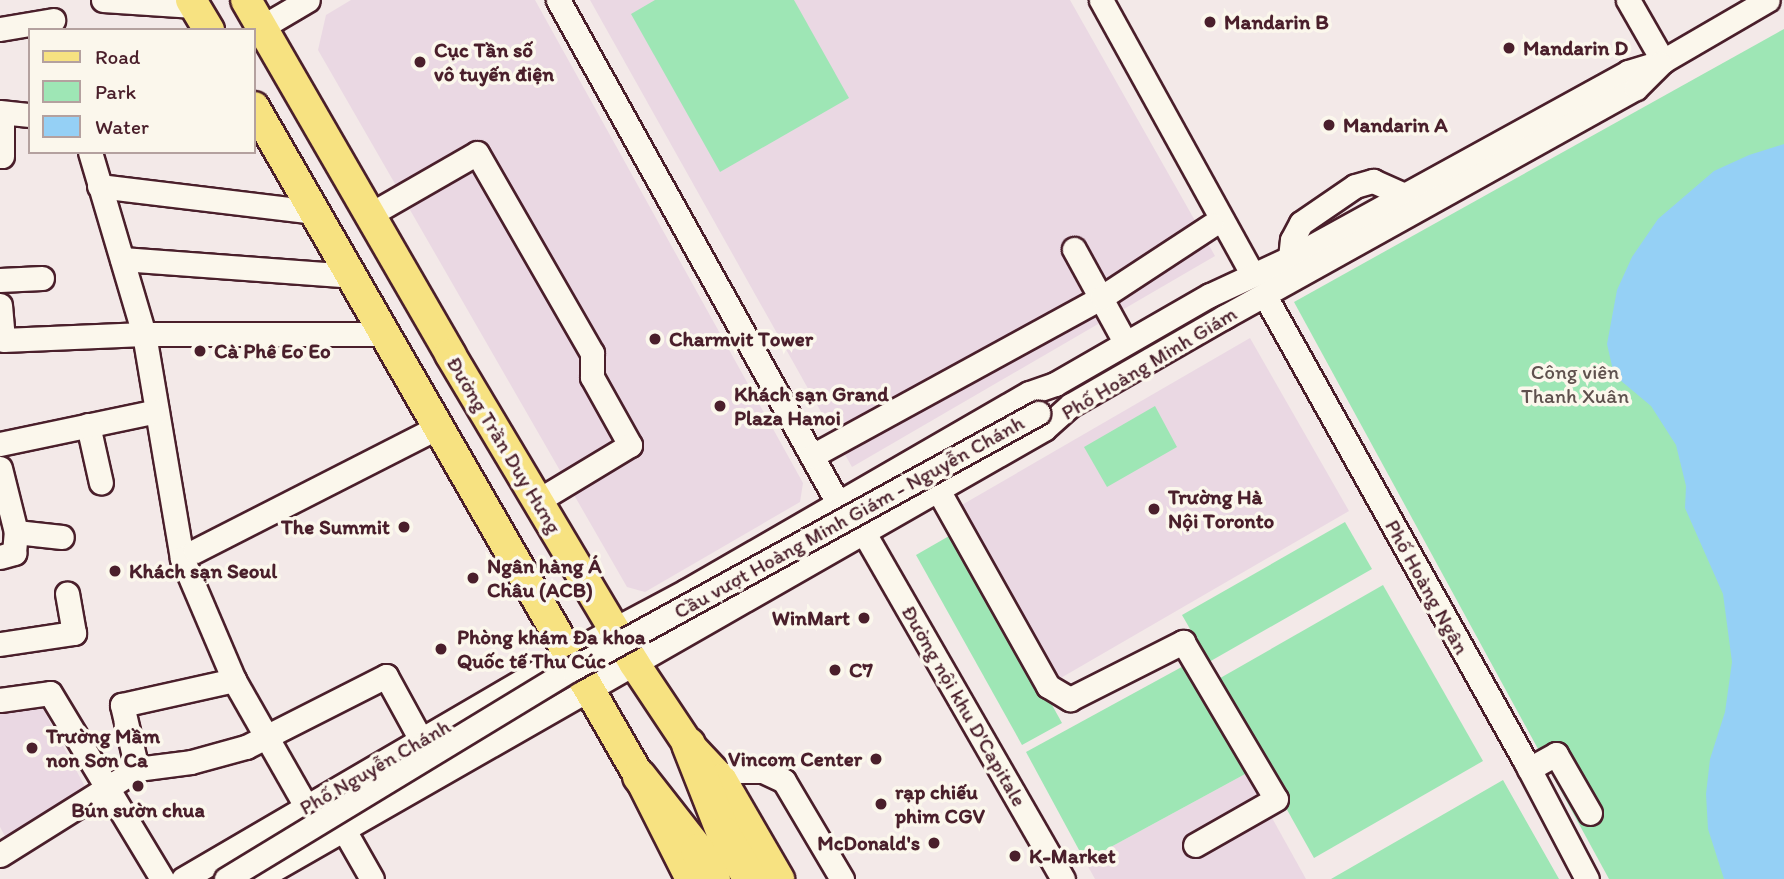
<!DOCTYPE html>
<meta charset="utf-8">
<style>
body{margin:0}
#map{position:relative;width:1784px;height:879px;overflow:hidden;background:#f3e9e8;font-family:Itim,sans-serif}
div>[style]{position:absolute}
.built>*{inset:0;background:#ead8e3}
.green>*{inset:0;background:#9ee6b5}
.water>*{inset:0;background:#95d0f5}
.roads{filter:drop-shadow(2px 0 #4a1f2b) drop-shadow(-2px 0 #4a1f2b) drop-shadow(0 2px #4a1f2b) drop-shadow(0 -2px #4a1f2b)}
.minor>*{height:23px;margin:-11.5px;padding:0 11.5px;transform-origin:11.5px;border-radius:11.5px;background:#fbf7ec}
.major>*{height:30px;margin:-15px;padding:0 15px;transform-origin:15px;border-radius:15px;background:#f7e281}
.highway>*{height:33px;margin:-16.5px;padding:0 16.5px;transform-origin:16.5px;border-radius:16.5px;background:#f7e281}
.bridges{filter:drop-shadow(2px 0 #4a1f2b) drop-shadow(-2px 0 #4a1f2b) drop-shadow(0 2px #4a1f2b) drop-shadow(0 -2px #4a1f2b)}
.minor-bridge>*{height:23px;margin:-11.5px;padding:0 11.5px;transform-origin:11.5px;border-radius:11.5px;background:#fbf7ec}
.dots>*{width:19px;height:19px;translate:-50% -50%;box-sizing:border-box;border:4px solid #fbf7ec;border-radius:50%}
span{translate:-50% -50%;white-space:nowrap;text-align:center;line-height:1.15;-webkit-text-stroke:7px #fbf7ec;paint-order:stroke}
.poi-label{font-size:21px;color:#4a1f2b;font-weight:700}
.left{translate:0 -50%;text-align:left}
.right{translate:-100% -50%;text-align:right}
.street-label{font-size:21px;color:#4a1f2b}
.park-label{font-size:21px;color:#5f514e}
.legend{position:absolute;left:28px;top:28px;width:228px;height:126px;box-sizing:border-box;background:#fbf7ec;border:2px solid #b4a19f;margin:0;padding:9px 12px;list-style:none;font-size:21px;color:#4a1f2b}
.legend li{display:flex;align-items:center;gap:14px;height:35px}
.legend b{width:35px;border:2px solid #b4a19f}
</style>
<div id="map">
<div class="built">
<i style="clip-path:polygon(351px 0,535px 0,803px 483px,800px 502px,645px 592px,627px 587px,318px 50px,326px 15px)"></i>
<i style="clip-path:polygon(590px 0,1070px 0,1215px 256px,852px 467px)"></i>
<i style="clip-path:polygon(1250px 338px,1349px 511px,1059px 679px,960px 506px)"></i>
<i style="clip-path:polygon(37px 698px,88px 792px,8px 842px,0 827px,0 703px)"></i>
<i style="clip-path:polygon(1247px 773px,1306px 879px,1095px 879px,1085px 861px)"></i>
</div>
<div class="green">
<i style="clip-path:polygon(655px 0,794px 0,849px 98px,720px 172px,631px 14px)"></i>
<i style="clip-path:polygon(1784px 29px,1784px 879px,1609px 879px,1294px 302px)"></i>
<i style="clip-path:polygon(1155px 406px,1177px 447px,1107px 487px,1084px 447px)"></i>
<i style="clip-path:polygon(1345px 522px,1372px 569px,1209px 662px,1182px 615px)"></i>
<i style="clip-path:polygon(956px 532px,1062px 723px,1022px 745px,916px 555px)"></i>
<i style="clip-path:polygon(1383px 585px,1483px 761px,1314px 858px,1215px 681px)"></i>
<i style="clip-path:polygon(1189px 663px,1247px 773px,1085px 861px,1026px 752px)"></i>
<i style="clip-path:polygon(1503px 780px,1559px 879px,1331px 879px,1411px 833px)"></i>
</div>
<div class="water">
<i style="clip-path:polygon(1784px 144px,1784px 879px,1724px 879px,1708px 829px,1706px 794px,1710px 759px,1725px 712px,1732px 662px,1723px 594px,1685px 508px,1686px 486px,1676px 445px,1651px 406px,1614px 375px,1607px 344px,1617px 290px,1632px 257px,1658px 219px,1714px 171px,1749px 155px)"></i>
</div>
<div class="roads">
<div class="minor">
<i style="left:103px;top:0;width:91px;rotate:3.8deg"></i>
<i style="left:558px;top:0;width:576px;rotate:60.9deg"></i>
<i style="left:1101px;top:0;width:313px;rotate:61.1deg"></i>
<i style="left:1628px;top:0;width:70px;rotate:60.2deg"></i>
<i style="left:262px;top:27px;width:53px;rotate:-30.4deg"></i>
<i style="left:0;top:29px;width:54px;rotate:-9.6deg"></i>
<i style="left:0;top:112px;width:30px;rotate:6deg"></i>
<i style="left:90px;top:152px;width:190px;rotate:73.5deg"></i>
<i style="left:144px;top:334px;width:227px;rotate:80.4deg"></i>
<i style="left:182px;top:558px;width:133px;rotate:66.9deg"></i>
<i style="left:234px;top:680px;width:145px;rotate:60.3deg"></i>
<i style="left:2px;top:156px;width:43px;rotate:-90deg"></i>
<i style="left:99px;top:186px;width:218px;rotate:6.9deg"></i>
<i style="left:371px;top:214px;width:122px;rotate:-29.9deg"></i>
<i style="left:477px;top:153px;width:231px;rotate:60.1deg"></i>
<i style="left:592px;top:353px;width:24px;rotate:90deg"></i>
<i style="left:592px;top:377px;width:78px;rotate:60.8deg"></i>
<i style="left:630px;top:445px;width:109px;rotate:148.9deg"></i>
<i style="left:1074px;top:249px;width:106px;rotate:61.3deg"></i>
<i style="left:1290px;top:258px;width:18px;rotate:-84deg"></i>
<i style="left:1292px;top:240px;width:19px;rotate:-62deg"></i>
<i style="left:1301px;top:223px;width:65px;rotate:-34.4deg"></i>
<i style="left:1355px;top:186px;width:19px;rotate:-16deg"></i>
<i style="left:1373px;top:181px;width:35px;rotate:24deg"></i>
<i style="left:122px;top:259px;width:230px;rotate:4.2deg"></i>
<i style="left:0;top:280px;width:42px;rotate:-2.7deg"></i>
<i style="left:1265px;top:296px;width:533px;rotate:60.79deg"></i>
<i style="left:1525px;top:761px;width:133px;rotate:62.3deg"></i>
<i style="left:0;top:305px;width:35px;rotate:85deg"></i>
<i style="left:3px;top:340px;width:141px;rotate:-2.4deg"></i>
<i style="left:144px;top:334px;width:240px"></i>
<i style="left:88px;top:425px;width:59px;rotate:77.4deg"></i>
<i style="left:0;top:444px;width:160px;rotate:-11.9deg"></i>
<i style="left:812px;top:456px;width:331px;rotate:-28.7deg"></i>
<i style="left:1102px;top:297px;width:131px;rotate:-33.2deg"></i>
<i style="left:0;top:468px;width:66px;rotate:76deg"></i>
<i style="left:16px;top:532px;width:46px;rotate:6.2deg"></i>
<i style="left:938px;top:490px;width:225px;rotate:60.7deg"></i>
<i style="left:1048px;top:686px;width:26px;rotate:31deg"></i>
<i style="left:1070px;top:699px;width:127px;rotate:-26.8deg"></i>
<i style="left:1183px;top:642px;width:182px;rotate:59.4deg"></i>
<i style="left:1276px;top:799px;width:93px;rotate:150.4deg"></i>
<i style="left:864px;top:533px;width:399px;rotate:60.1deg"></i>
<i style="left:195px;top:551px;width:273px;rotate:-27deg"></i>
<i style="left:0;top:557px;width:15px;rotate:-16deg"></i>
<i style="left:14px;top:553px;width:21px;rotate:-85deg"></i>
<i style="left:0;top:644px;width:75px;rotate:-8.5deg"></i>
<i style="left:74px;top:633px;width:40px;rotate:-100deg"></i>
<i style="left:0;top:700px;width:50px;rotate:-8deg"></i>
<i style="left:50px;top:693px;width:217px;rotate:58.9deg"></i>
<i style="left:137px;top:769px;width:66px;rotate:-103.2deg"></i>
<i style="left:122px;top:705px;width:115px;rotate:-12.6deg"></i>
<i style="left:1529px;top:769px;width:31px;rotate:-29deg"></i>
<i style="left:1556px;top:754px;width:68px;rotate:60deg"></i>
<i style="left:721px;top:779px;width:19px;rotate:-25deg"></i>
<i style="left:738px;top:771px;width:25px"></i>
<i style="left:763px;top:771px;width:23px;rotate:25deg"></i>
<i style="left:784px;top:781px;width:114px;rotate:59.4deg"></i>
<i style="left:344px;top:830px;width:56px;rotate:60.3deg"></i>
<i style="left:0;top:855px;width:162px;rotate:-32.1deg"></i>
<i style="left:137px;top:769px;width:54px;rotate:-7.4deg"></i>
<i style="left:191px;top:762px;width:57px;rotate:-15.3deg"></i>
<i style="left:246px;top:747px;width:157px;rotate:-26.9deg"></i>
<i style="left:386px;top:676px;width:73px;rotate:61.3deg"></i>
<i style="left:183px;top:879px;width:444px;rotate:-30.3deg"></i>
<i style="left:566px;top:655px;width:136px;rotate:-28.1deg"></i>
<i style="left:686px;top:591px;width:396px;rotate:-30deg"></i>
<i style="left:1029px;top:393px;width:28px;rotate:-19deg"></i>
<i style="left:1055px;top:384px;width:179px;rotate:-29.9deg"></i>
<i style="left:1210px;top:295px;width:88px;rotate:-24.8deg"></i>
<i style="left:1290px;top:258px;width:386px;rotate:-28.8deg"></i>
<i style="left:1628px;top:72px;width:37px;rotate:-17deg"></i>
<i style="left:1663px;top:61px;width:121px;rotate:-30.2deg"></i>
<i style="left:257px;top:879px;width:907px;rotate:-29.76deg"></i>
<i style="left:1044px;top:429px;width:36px;rotate:-42deg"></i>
<i style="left:1071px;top:405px;width:177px;rotate:-29.9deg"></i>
<i style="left:1224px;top:317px;width:471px;rotate:-29.1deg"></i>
<i style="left:1636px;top:88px;width:34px;rotate:-45deg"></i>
</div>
<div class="major">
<i style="left:191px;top:0;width:35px;rotate:59deg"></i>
<i style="left:246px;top:0;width:409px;rotate:60deg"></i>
<i style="left:450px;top:354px;width:360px;rotate:59.2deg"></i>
<i style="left:634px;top:663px;width:97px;rotate:56.3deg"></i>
<i style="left:688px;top:744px;width:48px;rotate:46.7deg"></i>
<i style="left:721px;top:779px;width:116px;rotate:59.9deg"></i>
<i style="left:254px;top:107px;width:772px;rotate:60.08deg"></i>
<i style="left:639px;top:776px;width:115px;rotate:63.2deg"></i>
</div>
<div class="highway">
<i style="left:688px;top:744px;width:96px;rotate:68.5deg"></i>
<i style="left:723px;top:833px;width:53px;rotate:59.6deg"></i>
<i style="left:639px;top:776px;width:94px;rotate:51.9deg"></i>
<i style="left:697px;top:850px;width:33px;rotate:61deg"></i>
</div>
</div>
<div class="bridges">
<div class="minor-bridge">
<i style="left:226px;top:879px;width:405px;rotate:-31.3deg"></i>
<i style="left:572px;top:669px;width:532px;rotate:-28.78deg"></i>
</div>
</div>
<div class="dots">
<i style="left:1210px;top:22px;background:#4a1f2b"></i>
<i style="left:1509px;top:48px;background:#4a1f2b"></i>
<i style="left:420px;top:62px;background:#4a1f2b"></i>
<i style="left:1329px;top:125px;background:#4a1f2b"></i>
<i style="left:655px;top:339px;background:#4a1f2b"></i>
<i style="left:200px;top:351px;background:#4a1f2b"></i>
<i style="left:720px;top:406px;background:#4a1f2b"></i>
<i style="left:1154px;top:509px;background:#4a1f2b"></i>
<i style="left:404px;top:527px;background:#4a1f2b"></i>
<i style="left:115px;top:571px;background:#4a1f2b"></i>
<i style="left:473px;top:578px;background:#4a1f2b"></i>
<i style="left:864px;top:618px;background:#4a1f2b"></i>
<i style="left:441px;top:649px;background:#4a1f2b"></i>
<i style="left:835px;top:670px;background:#4a1f2b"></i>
<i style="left:32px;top:748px;background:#4a1f2b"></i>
<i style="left:876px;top:759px;background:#4a1f2b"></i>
<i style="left:138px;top:786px;background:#4a1f2b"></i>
<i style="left:881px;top:804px;background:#4a1f2b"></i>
<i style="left:934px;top:843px;background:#4a1f2b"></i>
<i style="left:1015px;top:856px;background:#4a1f2b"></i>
</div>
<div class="poi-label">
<span class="left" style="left:1224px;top:22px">Mandarin B</span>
<span class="left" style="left:1523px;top:48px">Mandarin D</span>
<span class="left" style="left:434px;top:62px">Cục Tần số<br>vô tuyến điện</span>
<span class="left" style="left:1343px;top:125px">Mandarin A</span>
<span class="left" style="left:669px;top:339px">Charmvit Tower</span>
<span class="left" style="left:214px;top:351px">Cà Phê Eo Eo</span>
<span class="left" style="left:734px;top:406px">Khách sạn Grand<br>Plaza Hanoi</span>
<span class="left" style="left:1168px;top:509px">Trường Hà<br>Nội Toronto</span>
<span class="right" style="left:390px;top:527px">The Summit</span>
<span class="left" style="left:487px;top:578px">Ngân hàng Á<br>Châu (ACB)</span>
<span class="left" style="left:129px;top:571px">Khách sạn Seoul</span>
<span class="right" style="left:850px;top:618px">WinMart</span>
<span class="left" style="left:457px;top:649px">Phòng khám Đa khoa<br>Quốc tế Thu Cúc</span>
<span class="left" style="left:849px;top:670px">C7</span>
<span class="left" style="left:46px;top:748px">Trường Mầm<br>non Sơn Ca</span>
<span class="right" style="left:862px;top:759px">Vincom Center</span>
<span class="left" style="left:895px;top:804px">rạp chiếu<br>phim CGV</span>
<span style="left:138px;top:810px">Bún sườn chua</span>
<span class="right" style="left:920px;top:843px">McDonald's</span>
<span class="left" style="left:1029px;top:856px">K-Market</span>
</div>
<div class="street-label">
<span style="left:1149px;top:363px;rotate:-31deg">Phố Hoàng Minh Giám</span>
<span style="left:504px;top:445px;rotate:59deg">Đường Trần Duy Hưng</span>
<span style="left:849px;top:517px;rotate:-29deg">Cầu vượt Hoàng Minh Giám - Nguyễn Chánh</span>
<span style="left:1427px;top:587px;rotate:61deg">Phố Hoàng Ngân</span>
<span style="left:964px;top:706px;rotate:60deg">Đường nội khu D'Capitale</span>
<span style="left:375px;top:767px;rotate:-30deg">Phố Nguyễn Chánh</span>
</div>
<div class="park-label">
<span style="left:1575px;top:384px">Công viên<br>Thanh Xuân</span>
</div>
<ul class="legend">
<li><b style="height:9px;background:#f7e281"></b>Road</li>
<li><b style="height:19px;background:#9ee6b5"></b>Park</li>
<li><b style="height:19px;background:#95d0f5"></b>Water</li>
</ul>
</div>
